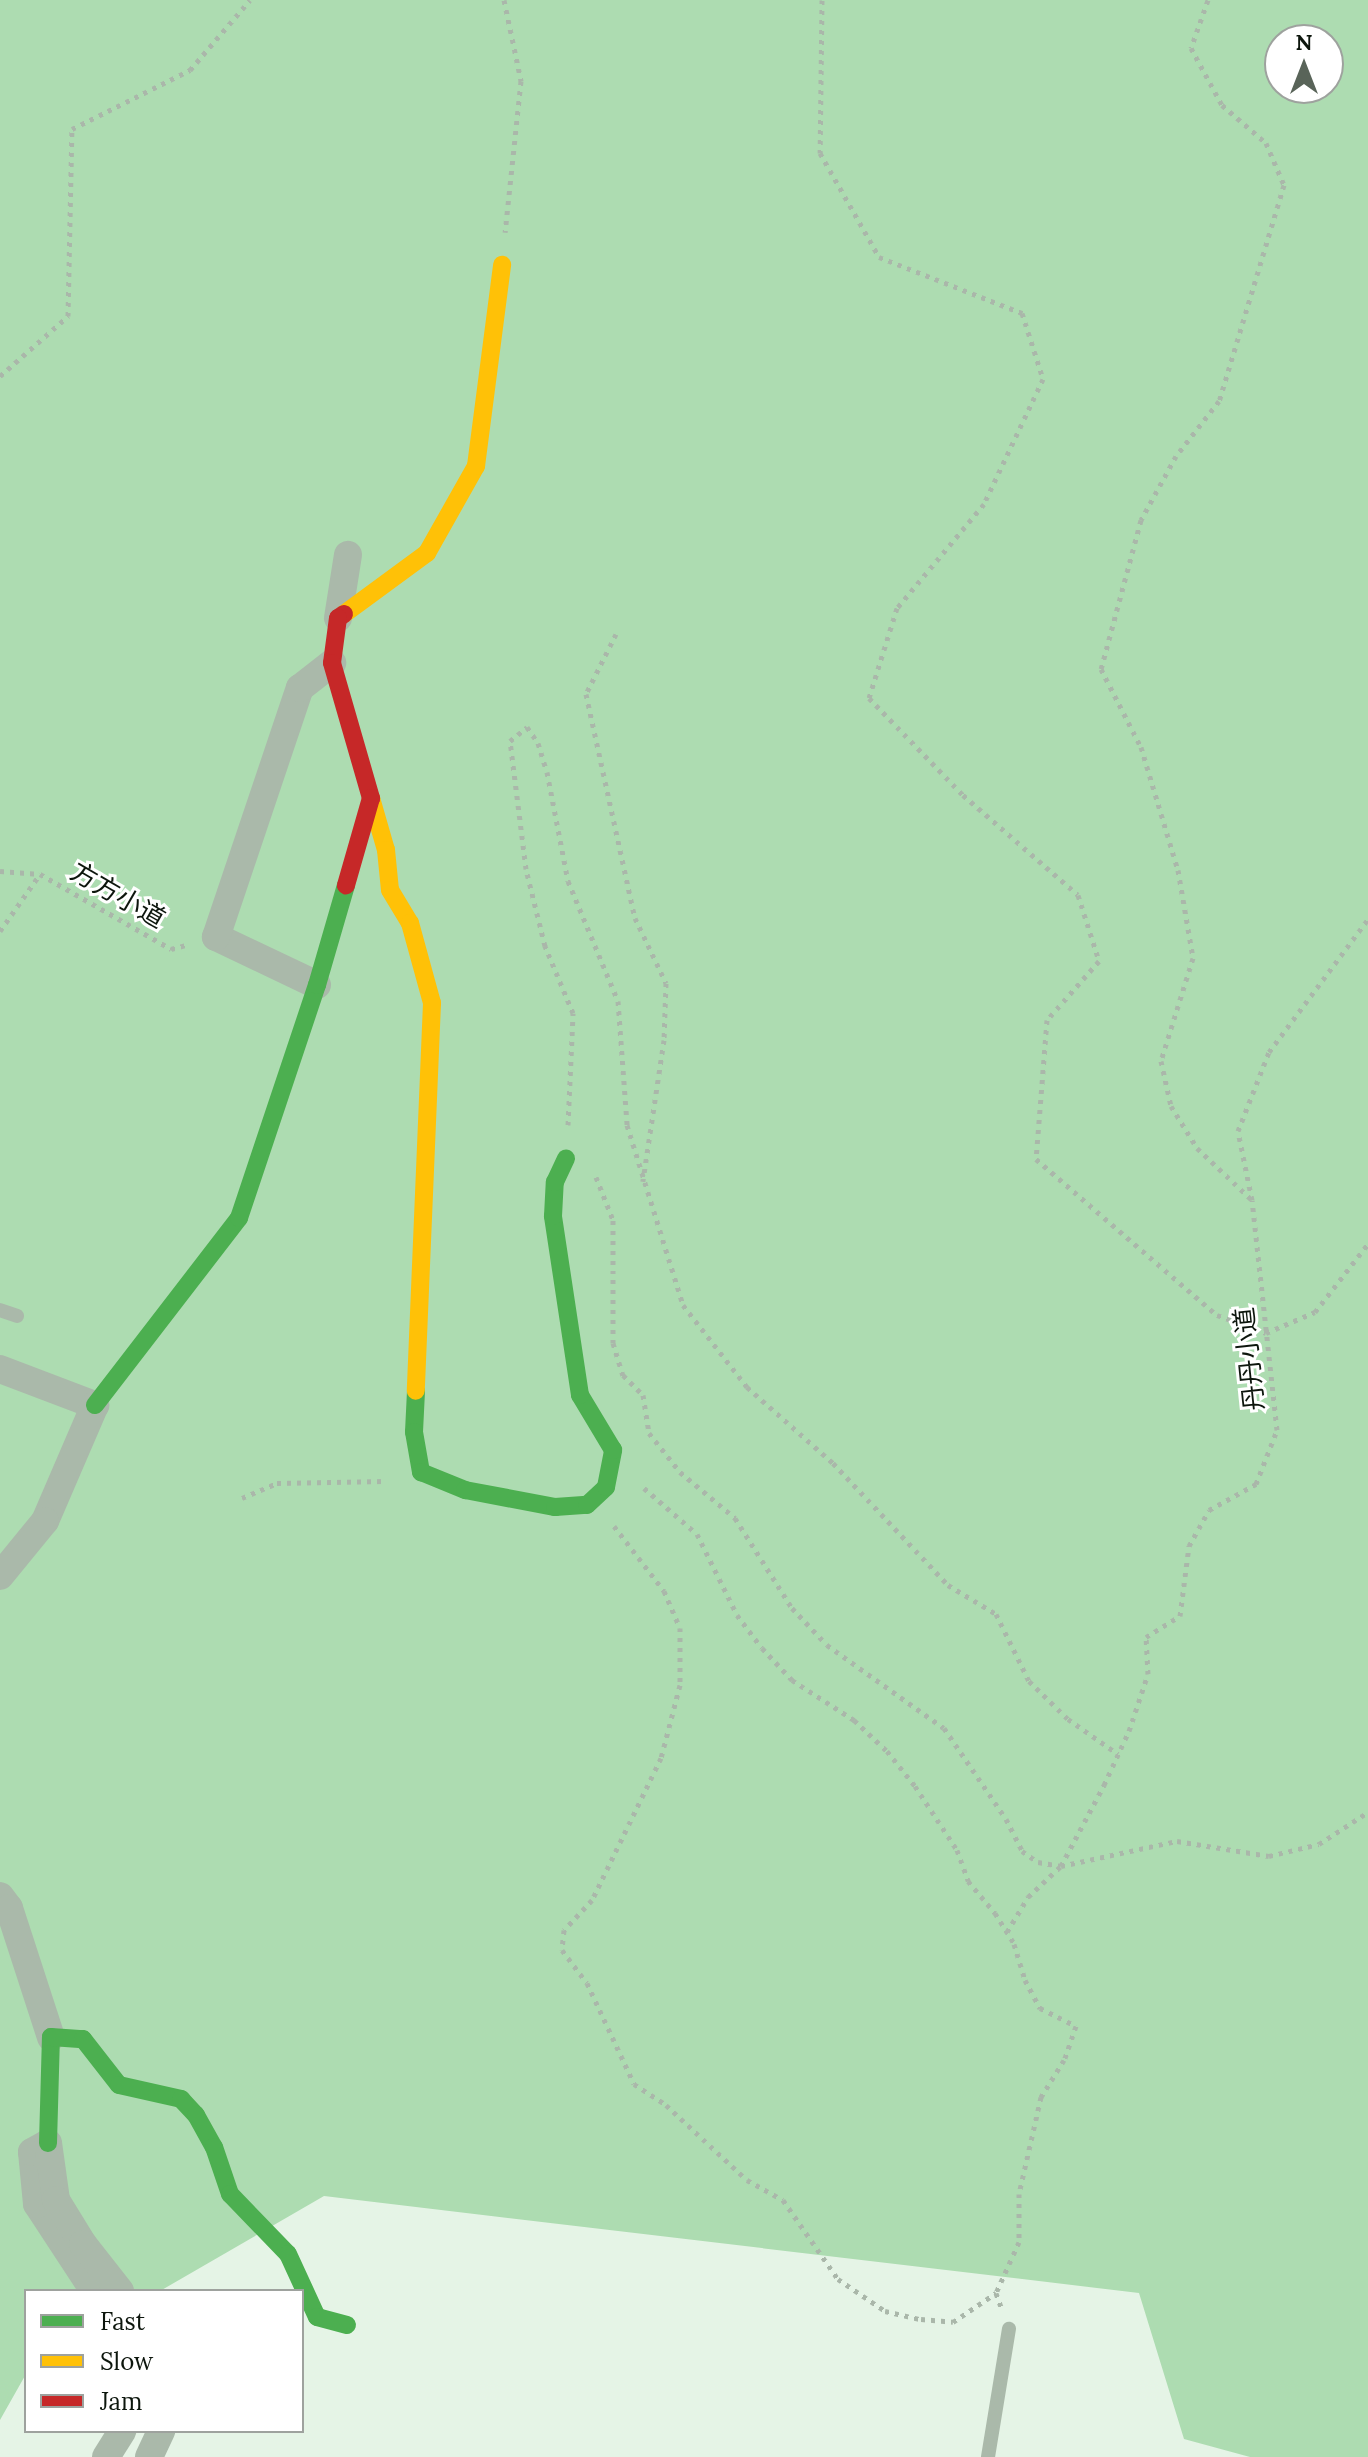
<!DOCTYPE html>
<meta charset="utf-8">
<style>
body{margin:0}
#map{position:relative;width:1368px;height:2457px;overflow:hidden;background:#e5f4e6;font-family:Lora,"Noto Sans SC",serif}
div>[style]{position:absolute}
.forest>*{inset:0;background:#addcb1}
.path>*{height:5px;margin-top:-2.5px;transform-origin:0;background:repeating-linear-gradient(90deg,#aab7aa 0 4px,transparent 0 10px)}
.lane>*{height:14px;margin:-7px;padding:0 7px;transform-origin:7px;border-radius:7px;background:#aab9aa}
.street>*{height:28px;margin:-14px;padding:0 14px;transform-origin:14px;border-radius:14px;background:#aab9aa}
.fast>*{height:18px;margin:-9px;padding:0 9px;transform-origin:9px;border-radius:9px;background:#4caf50}
.slow>*{height:18px;margin:-9px;padding:0 9px;transform-origin:9px;border-radius:9px;background:#ffc107}
.jam>*{height:18px;margin:-9px;padding:0 9px;transform-origin:9px;border-radius:9px;background:#c62828}
span{translate:-50% -50%;white-space:nowrap;text-align:center;line-height:1.15;-webkit-text-stroke:6px #fff;paint-order:stroke}
.street-label{font-size:26px;color:#0d160d}
.legend{position:absolute;left:24px;top:2289px;width:280px;height:144px;box-sizing:border-box;background:#fff;border:2px solid #9ea29e;margin:0;padding:10px 14px;list-style:none;font-size:24px;color:#0d160d}
.legend li{display:flex;align-items:center;gap:16px;height:40px}
.legend b{width:40px;border:2px solid #9ea29e}
.north{position:absolute;left:1264px;top:24px;width:80px;height:80px;box-sizing:border-box;background:#fff;border:2px solid #9ea29e;border-radius:50%;rotate:0deg;font-size:22px;font-weight:700;line-height:32px;text-align:center;color:#0d160d}
.north::after{content:'';display:block;margin:auto;width:28px;height:36px;background:#596459;clip-path:polygon(50% 0,100% 100%,50% 72%,0 100%)}
</style>
<div id="map">
<div class="forest">
<i style="clip-path:polygon(evenodd,0 0,1368px 0,1368px 2457px,1250px 2457px,1184px 2439px,1139px 2293px,324px 2196px,160px 2291px,26px 2291px,26px 2374px,0 2420px,0 0,1280px 40px,1328px 40px,1328px 88px,1280px 88px,1280px 40px)"></i>
</div>
<div class="path">
<i style="left:504px;top:0;width:83px;rotate:78.1deg"></i>
<i style="left:521px;top:81px;width:152px;rotate:96deg"></i>
<i style="left:822px;top:0;width:153px;rotate:90.7deg"></i>
<i style="left:820px;top:153px;width:120px;rotate:60.4deg"></i>
<i style="left:879px;top:257px;width:154px;rotate:21.4deg"></i>
<i style="left:1022px;top:313px;width:69px;rotate:72.3deg"></i>
<i style="left:1043px;top:379px;width:138px;rotate:115.3deg"></i>
<i style="left:984px;top:504px;width:136px;rotate:129.9deg"></i>
<i style="left:897px;top:608px;width:94px;rotate:107.3deg"></i>
<i style="left:869px;top:698px;width:135px;rotate:45.9deg"></i>
<i style="left:963px;top:795px;width:152px;rotate:41deg"></i>
<i style="left:1078px;top:895px;width:69px;rotate:72.3deg"></i>
<i style="left:1099px;top:961px;width:79px;rotate:131.4deg"></i>
<i style="left:1047px;top:1020px;width:139px;rotate:94.5deg"></i>
<i style="left:1036px;top:1159px;width:239px;rotate:40.8deg"></i>
<i style="left:1217px;top:1315px;width:52px;rotate:20.2deg"></i>
<i style="left:1266px;top:1333px;width:53px;rotate:-23.2deg"></i>
<i style="left:1315px;top:1312px;width:86px;rotate:-52.1deg"></i>
<i style="left:1208px;top:0;width:51px;rotate:109.5deg"></i>
<i style="left:1191px;top:48px;width:65px;rotate:61.5deg"></i>
<i style="left:1222px;top:105px;width:58px;rotate:40.8deg"></i>
<i style="left:1266px;top:143px;width:46px;rotate:66.8deg"></i>
<i style="left:1284px;top:185px;width:226px;rotate:106.7deg"></i>
<i style="left:1219px;top:401px;width:70px;rotate:128deg"></i>
<i style="left:1176px;top:456px;width:73px;rotate:118.7deg"></i>
<i style="left:1141px;top:520px;width:154px;rotate:105deg"></i>
<i style="left:1101px;top:669px;width:88px;rotate:62.9deg"></i>
<i style="left:1141px;top:747px;width:128px;rotate:73.3deg"></i>
<i style="left:1178px;top:870px;width:89px;rotate:80.3deg"></i>
<i style="left:1193px;top:958px;width:108px;rotate:107.3deg"></i>
<i style="left:1161px;top:1061px;width:46px;rotate:77.5deg"></i>
<i style="left:1171px;top:1106px;width:49px;rotate:58.2deg"></i>
<i style="left:1197px;top:1148px;width:76px;rotate:43.4deg"></i>
<i style="left:0;top:376px;width:91px;rotate:-41.4deg"></i>
<i style="left:68px;top:316px;width:187px;rotate:-88.8deg"></i>
<i style="left:72px;top:129px;width:132px;rotate:-26.6deg"></i>
<i style="left:190px;top:70px;width:92px;rotate:-49.4deg"></i>
<i style="left:616px;top:634px;width:67px;rotate:116.6deg"></i>
<i style="left:586px;top:694px;width:229px;rotate:77.7deg"></i>
<i style="left:635px;top:918px;width:72px;rotate:64.5deg"></i>
<i style="left:666px;top:983px;width:57px;rotate:92deg"></i>
<i style="left:664px;top:1040px;width:143px;rotate:98.5deg"></i>
<i style="left:0;top:871px;width:40px;rotate:4.3deg"></i>
<i style="left:40px;top:874px;width:151px;rotate:29.8deg"></i>
<i style="left:171px;top:949px;width:16px;rotate:-15deg"></i>
<i style="left:0;top:931px;width:70px;rotate:-54.9deg"></i>
<i style="left:568px;top:1125px;width:112px;rotate:-87.4deg"></i>
<i style="left:573px;top:1013px;width:73px;rotate:-112.7deg"></i>
<i style="left:545px;top:946px;width:79px;rotate:-103.9deg"></i>
<i style="left:526px;top:869px;width:129px;rotate:-97.1deg"></i>
<i style="left:510px;top:741px;width:22px;rotate:-39deg"></i>
<i style="left:527px;top:727px;width:19px;rotate:55deg"></i>
<i style="left:538px;top:743px;width:30px;rotate:73deg"></i>
<i style="left:547px;top:772px;width:111px;rotate:79.1deg"></i>
<i style="left:568px;top:881px;width:130px;rotate:67.4deg"></i>
<i style="left:618px;top:1001px;width:124px;rotate:85.8deg"></i>
<i style="left:627px;top:1125px;width:189px;rotate:72.7deg"></i>
<i style="left:683px;top:1305px;width:104px;rotate:52deg"></i>
<i style="left:747px;top:1387px;width:115px;rotate:41.5deg"></i>
<i style="left:833px;top:1463px;width:168px;rotate:46.7deg"></i>
<i style="left:948px;top:1585px;width:56px;rotate:31.1deg"></i>
<i style="left:996px;top:1614px;width:75px;rotate:63.8deg"></i>
<i style="left:1029px;top:1681px;width:54px;rotate:44.3deg"></i>
<i style="left:1068px;top:1719px;width:61px;rotate:35deg"></i>
<i style="left:596px;top:1177px;width:46px;rotate:68.4deg"></i>
<i style="left:613px;top:1220px;width:123px;rotate:90deg"></i>
<i style="left:613px;top:1343px;width:34px;rotate:73deg"></i>
<i style="left:623px;top:1375px;width:28px;rotate:45deg"></i>
<i style="left:643px;top:1395px;width:38px;rotate:81deg"></i>
<i style="left:649px;top:1433px;width:50px;rotate:51.5deg"></i>
<i style="left:680px;top:1472px;width:72px;rotate:39.9deg"></i>
<i style="left:735px;top:1518px;width:107px;rotate:57.7deg"></i>
<i style="left:792px;top:1608px;width:51px;rotate:46.6deg"></i>
<i style="left:827px;top:1645px;width:143px;rotate:35.4deg"></i>
<i style="left:944px;top:1728px;width:110px;rotate:55.7deg"></i>
<i style="left:1006px;top:1819px;width:36px;rotate:63deg"></i>
<i style="left:1022px;top:1851px;width:19px;rotate:35deg"></i>
<i style="left:1038px;top:1862px;width:23px;rotate:10deg"></i>
<i style="left:1061px;top:1866px;width:119px;rotate:-12.2deg"></i>
<i style="left:1177px;top:1841px;width:93px;rotate:9.3deg"></i>
<i style="left:1269px;top:1856px;width:51px;rotate:-13.5deg"></i>
<i style="left:1319px;top:1844px;width:59px;rotate:-33.1deg"></i>
<i style="left:644px;top:1488px;width:70px;rotate:41deg"></i>
<i style="left:697px;top:1534px;width:90px;rotate:63.7deg"></i>
<i style="left:737px;top:1615px;width:41px;rotate:52.9deg"></i>
<i style="left:762px;top:1648px;width:44px;rotate:46.8deg"></i>
<i style="left:792px;top:1680px;width:74px;rotate:32.8deg"></i>
<i style="left:854px;top:1720px;width:45px;rotate:43.2deg"></i>
<i style="left:887px;top:1751px;width:45px;rotate:51.3deg"></i>
<i style="left:915px;top:1786px;width:77px;rotate:56.7deg"></i>
<i style="left:957px;top:1850px;width:33px;rotate:70deg"></i>
<i style="left:968px;top:1881px;width:42px;rotate:49.8deg"></i>
<i style="left:995px;top:1913px;width:36px;rotate:58deg"></i>
<i style="left:1014px;top:1944px;width:38px;rotate:73deg"></i>
<i style="left:1025px;top:1980px;width:32px;rotate:62deg"></i>
<i style="left:1040px;top:2008px;width:40px;rotate:26.6deg"></i>
<i style="left:1076px;top:2026px;width:36px;rotate:109deg"></i>
<i style="left:1064px;top:2060px;width:44px;rotate:121.9deg"></i>
<i style="left:1041px;top:2097px;width:99px;rotate:102.8deg"></i>
<i style="left:1019px;top:2194px;width:48px;rotate:90deg"></i>
<i style="left:1019px;top:2242px;width:56px;rotate:114.3deg"></i>
<i style="left:996px;top:2293px;width:15px;rotate:70deg"></i>
<i style="left:242px;top:1498px;width:38px;rotate:-23deg"></i>
<i style="left:277px;top:1483px;width:109px;rotate:-1.1deg"></i>
<i style="left:614px;top:1526px;width:82px;rotate:52.4deg"></i>
<i style="left:664px;top:1591px;width:40px;rotate:66.6deg"></i>
<i style="left:680px;top:1628px;width:57px;rotate:90deg"></i>
<i style="left:680px;top:1685px;width:75px;rotate:104.6deg"></i>
<i style="left:661px;top:1758px;width:158px;rotate:115.9deg"></i>
<i style="left:592px;top:1900px;width:41px;rotate:133deg"></i>
<i style="left:564px;top:1930px;width:20px;rotate:96deg"></i>
<i style="left:562px;top:1950px;width:41px;rotate:52.9deg"></i>
<i style="left:587px;top:1983px;width:111px;rotate:65deg"></i>
<i style="left:634px;top:2084px;width:38px;rotate:33deg"></i>
<i style="left:666px;top:2105px;width:110px;rotate:42.8deg"></i>
<i style="left:747px;top:2180px;width:41px;rotate:29.1deg"></i>
<i style="left:783px;top:2200px;width:96px;rotate:55.2deg"></i>
<i style="left:838px;top:2279px;width:57px;rotate:34.2deg"></i>
<i style="left:885px;top:2311px;width:37px;rotate:13deg"></i>
<i style="left:921px;top:2319px;width:32px;rotate:5deg"></i>
<i style="left:953px;top:2322px;width:52px;rotate:-34deg"></i>
<i style="left:1007px;top:1932px;width:41px;rotate:-59deg"></i>
<i style="left:1028px;top:1897px;width:45px;rotate:-43.2deg"></i>
<i style="left:1061px;top:1866px;width:92px;rotate:-62deg"></i>
<i style="left:1104px;top:1785px;width:60px;rotate:-65.2deg"></i>
<i style="left:1129px;top:1731px;width:60px;rotate:-71.6deg"></i>
<i style="left:1148px;top:1674px;width:37px;rotate:-93deg"></i>
<i style="left:1146px;top:1637px;width:40px;rotate:-32deg"></i>
<i style="left:1180px;top:1616px;width:71px;rotate:-82.7deg"></i>
<i style="left:1189px;top:1546px;width:41px;rotate:-60.9deg"></i>
<i style="left:1209px;top:1510px;width:54px;rotate:-29deg"></i>
<i style="left:1256px;top:1484px;width:58px;rotate:-68.7deg"></i>
<i style="left:1277px;top:1430px;width:231px;rotate:-96.2deg"></i>
<i style="left:1252px;top:1200px;width:70px;rotate:-101.5deg"></i>
<i style="left:1238px;top:1131px;width:85px;rotate:-68.6deg"></i>
<i style="left:1269px;top:1052px;width:166px;rotate:-53.3deg"></i>
</div>
<div class="lane">
<i style="left:0;top:1310px;width:18px;rotate:19deg"></i>
<i style="left:988px;top:2457px;width:130px;rotate:-80.7deg"></i>
</div>
<div class="street">
<i style="left:338px;top:618px;width:64px;rotate:-81deg"></i>
<i style="left:317px;top:985px;width:112px;rotate:-154.6deg"></i>
<i style="left:216px;top:937px;width:263px;rotate:-71.4deg"></i>
<i style="left:300px;top:688px;width:41px;rotate:-38deg"></i>
<i style="left:0;top:1369px;width:102px;rotate:20.8deg"></i>
<i style="left:95px;top:1405px;width:126px;rotate:113.3deg"></i>
<i style="left:45px;top:1521px;width:71px;rotate:129.3deg"></i>
<i style="left:0;top:1896px;width:15px;rotate:53deg"></i>
<i style="left:9px;top:1908px;width:136px;rotate:72deg"></i>
<i style="left:94px;top:2291px;width:104px;rotate:-123.2deg"></i>
<i style="left:37px;top:2204px;width:52px;rotate:-95.5deg"></i>
<i style="left:32px;top:2152px;width:18px;rotate:-29deg"></i>
<i style="left:48px;top:2143px;width:58px;rotate:82deg"></i>
<i style="left:56px;top:2200px;width:52px;rotate:58.5deg"></i>
<i style="left:83px;top:2244px;width:60px;rotate:51.8deg"></i>
<i style="left:106px;top:2457px;width:31px;rotate:-58deg"></i>
<i style="left:149px;top:2457px;width:29px;rotate:-65deg"></i>
</div>
<div class="fast">
<i style="left:416px;top:1391px;width:41px;rotate:92.8deg"></i>
<i style="left:414px;top:1432px;width:41px;rotate:80.1deg"></i>
<i style="left:421px;top:1472px;width:48px;rotate:22.2deg"></i>
<i style="left:465px;top:1490px;width:92px;rotate:10.7deg"></i>
<i style="left:555px;top:1507px;width:32px;rotate:-4deg"></i>
<i style="left:587px;top:1505px;width:26px;rotate:-43deg"></i>
<i style="left:606px;top:1487px;width:38px;rotate:-79deg"></i>
<i style="left:613px;top:1450px;width:64px;rotate:-121deg"></i>
<i style="left:580px;top:1395px;width:181px;rotate:-98.6deg"></i>
<i style="left:553px;top:1216px;width:34px;rotate:-87deg"></i>
<i style="left:555px;top:1182px;width:26px;rotate:-65deg"></i>
<i style="left:95px;top:1405px;width:236px;rotate:-52.4deg"></i>
<i style="left:239px;top:1218px;width:246px;rotate:-71.5deg"></i>
<i style="left:317px;top:985px;width:104px;rotate:-73.8deg"></i>
<i style="left:48px;top:2143px;width:106px;rotate:-88.4deg"></i>
<i style="left:51px;top:2037px;width:32px;rotate:4deg"></i>
<i style="left:83px;top:2039px;width:58px;rotate:52deg"></i>
<i style="left:119px;top:2085px;width:64px;rotate:12.7deg"></i>
<i style="left:181px;top:2099px;width:22px;rotate:47deg"></i>
<i style="left:196px;top:2115px;width:37px;rotate:61deg"></i>
<i style="left:214px;top:2147px;width:50px;rotate:71.2deg"></i>
<i style="left:230px;top:2194px;width:83px;rotate:46deg"></i>
<i style="left:288px;top:2254px;width:69px;rotate:65.3deg"></i>
<i style="left:317px;top:2317px;width:31px;rotate:15deg"></i>
</div>
<div class="slow">
<i style="left:344px;top:614px;width:103px;rotate:-36.3deg"></i>
<i style="left:427px;top:553px;width:100px;rotate:-60.6deg"></i>
<i style="left:476px;top:466px;width:203px;rotate:-82.6deg"></i>
<i style="left:371px;top:798px;width:54px;rotate:73.9deg"></i>
<i style="left:386px;top:850px;width:40px;rotate:84.3deg"></i>
<i style="left:390px;top:890px;width:39px;rotate:59deg"></i>
<i style="left:410px;top:923px;width:83px;rotate:74.6deg"></i>
<i style="left:432px;top:1003px;width:388px;rotate:92.4deg"></i>
</div>
<div class="jam">
<i style="left:344px;top:614px;width:7px;rotate:146deg"></i>
<i style="left:338px;top:618px;width:45px;rotate:97.6deg"></i>
<i style="left:332px;top:663px;width:141px;rotate:73.9deg"></i>
<i style="left:371px;top:798px;width:91px;rotate:106deg"></i>
</div>
<div class="street-label">
<span style="left:118px;top:895px;rotate:30deg">方方小道</span>
<span style="left:1249px;top:1359px;rotate:-96deg">丹丹小道</span>
</div>
<ul class="legend">
<li><b style="height:10px;background:#4caf50"></b>Fast</li>
<li><b style="height:10px;background:#ffc107"></b>Slow</li>
<li><b style="height:10px;background:#c62828"></b>Jam</li>
</ul>
<div class="north">N</div>
</div>
